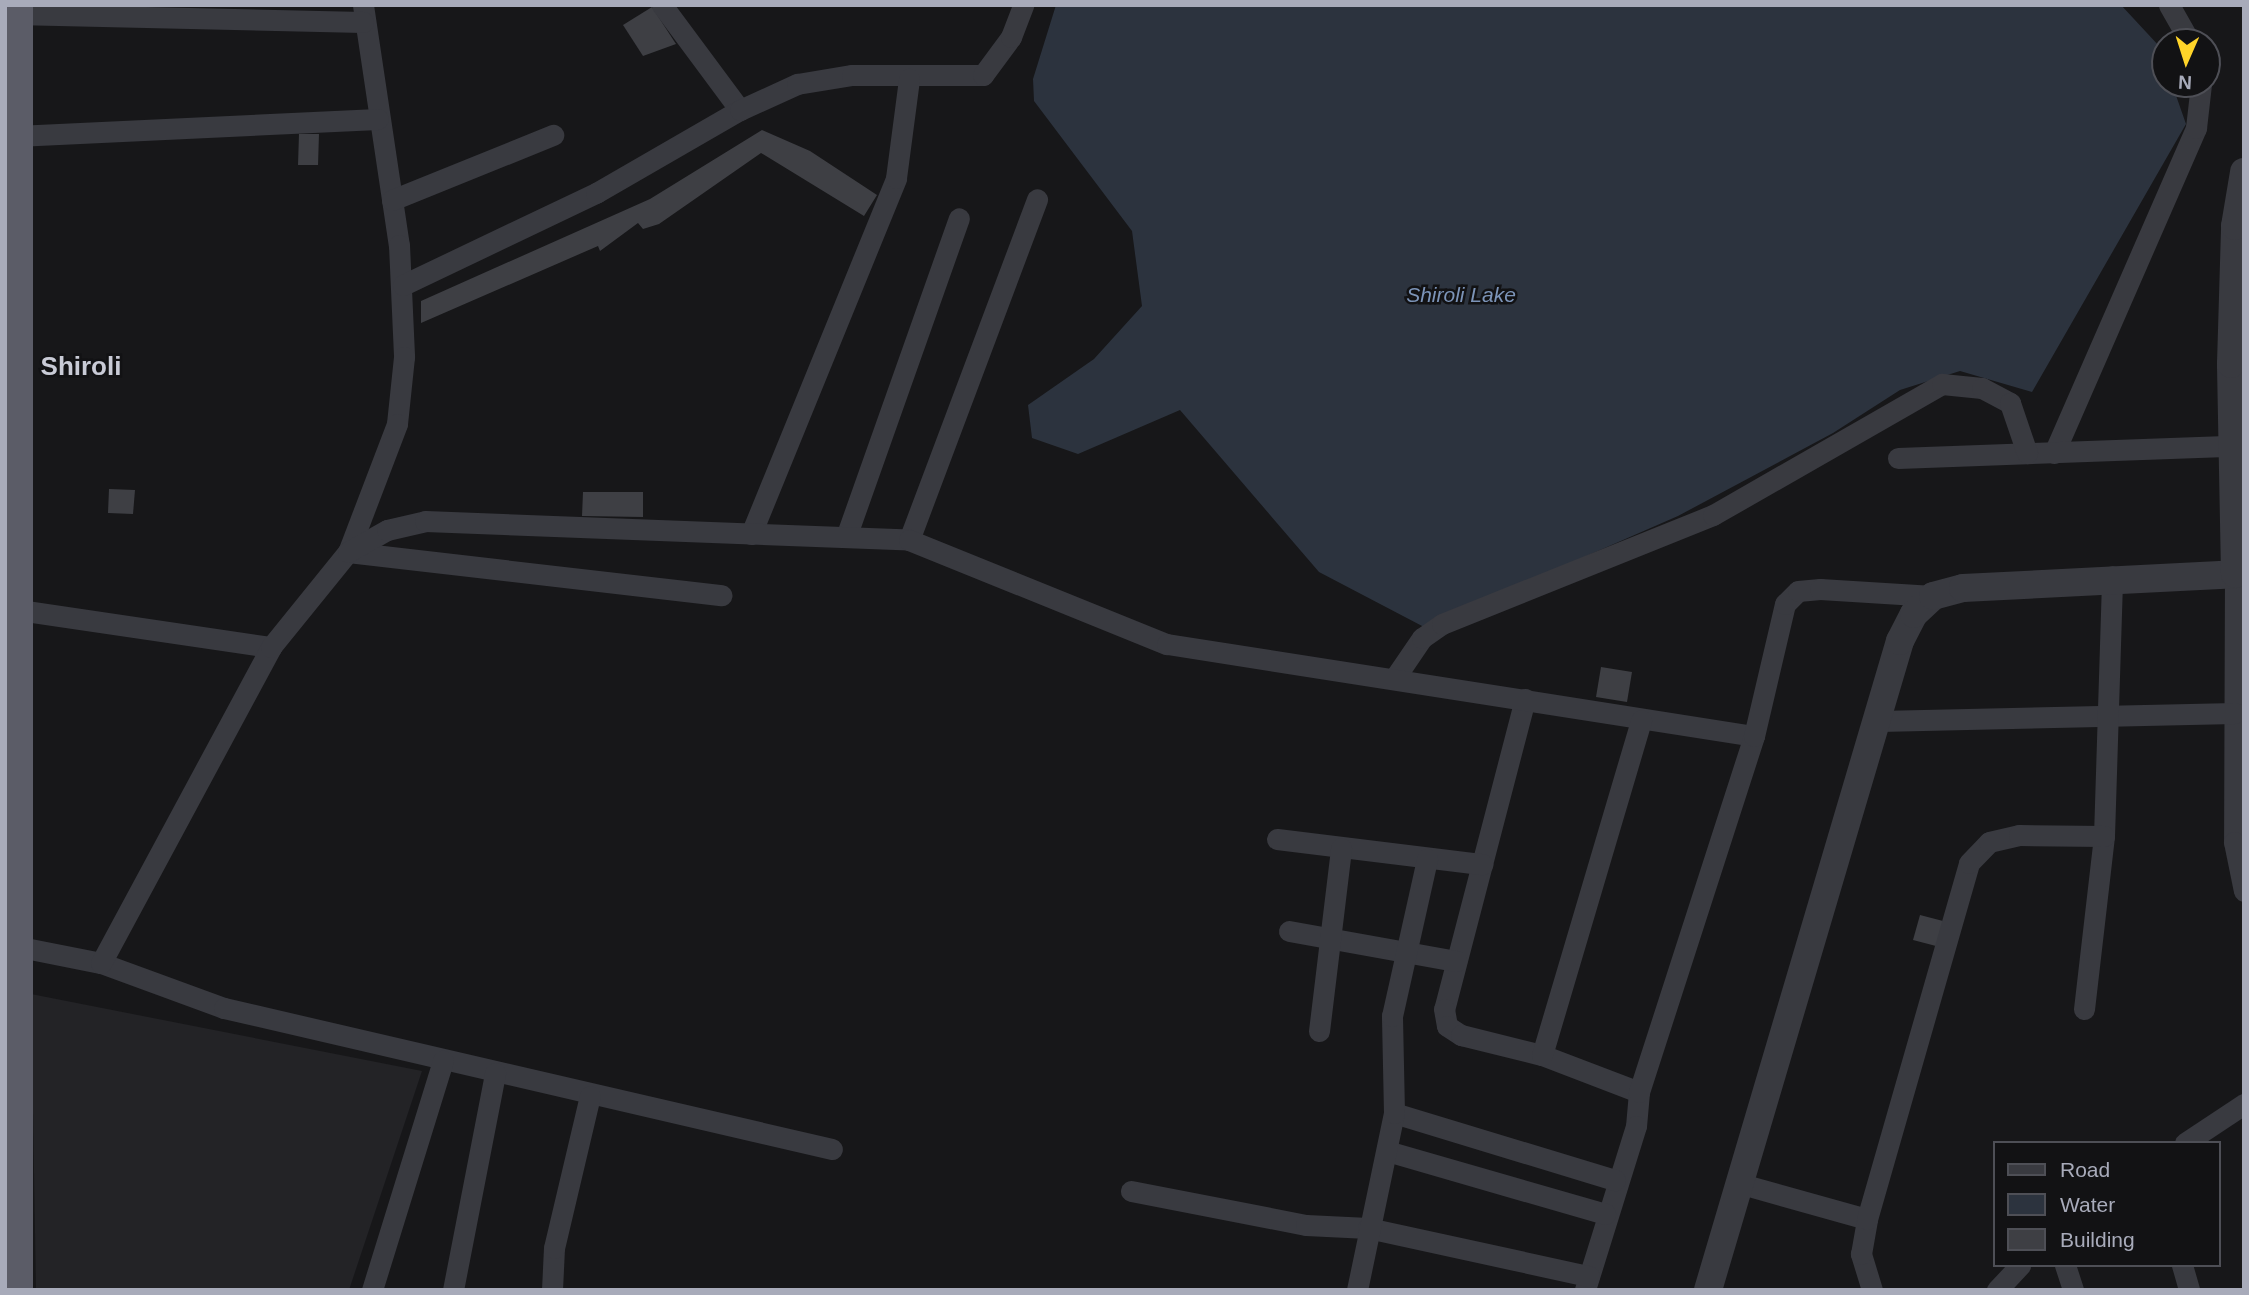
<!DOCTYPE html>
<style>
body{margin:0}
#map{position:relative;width:2249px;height:1295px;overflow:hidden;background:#171719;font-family:Helvetica,sans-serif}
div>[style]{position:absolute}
.built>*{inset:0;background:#232326}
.water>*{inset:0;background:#2c333e}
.building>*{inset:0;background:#3e3f44}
.minor>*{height:21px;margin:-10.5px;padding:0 10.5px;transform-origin:10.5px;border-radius:10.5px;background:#393a40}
.tertiary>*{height:28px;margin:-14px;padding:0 14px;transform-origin:14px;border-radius:14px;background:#393a40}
.trunk>*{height:37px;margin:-18.5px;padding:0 18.5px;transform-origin:18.5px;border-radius:18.5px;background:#5b5c67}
span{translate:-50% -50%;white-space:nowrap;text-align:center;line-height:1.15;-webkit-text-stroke:5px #121214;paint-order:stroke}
.water-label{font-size:21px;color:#7c94b8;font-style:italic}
.district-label{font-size:26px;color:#c9cbd6;font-weight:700}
.frame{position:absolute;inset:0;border:7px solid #a8abba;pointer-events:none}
.legend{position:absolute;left:1993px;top:1141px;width:228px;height:126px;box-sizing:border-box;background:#121214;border:2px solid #4e4f56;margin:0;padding:9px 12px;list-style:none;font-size:21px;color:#a8abba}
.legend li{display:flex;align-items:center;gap:14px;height:35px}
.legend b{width:35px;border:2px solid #4e4f56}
.north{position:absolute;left:2151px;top:28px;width:70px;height:70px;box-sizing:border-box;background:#121214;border:2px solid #4e4f56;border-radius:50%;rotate:183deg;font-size:19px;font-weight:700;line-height:28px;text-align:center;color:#a8abba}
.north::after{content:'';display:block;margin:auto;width:24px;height:32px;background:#ffd429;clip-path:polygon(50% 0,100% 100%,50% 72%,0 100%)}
</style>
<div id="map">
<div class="built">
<i style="clip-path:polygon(31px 994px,422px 1071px,349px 1290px,36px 1290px)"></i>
</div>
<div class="water">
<i style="clip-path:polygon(1056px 5px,2121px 5px,2160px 47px,2165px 84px,2172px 84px,2186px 124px,2032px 392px,1960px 371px,1900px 390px,1833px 433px,1678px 516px,1424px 627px,1319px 572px,1180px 410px,1078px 454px,1032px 438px,1028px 405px,1094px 359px,1142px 306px,1132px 231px,1034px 101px,1033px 79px)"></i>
</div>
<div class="building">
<i style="clip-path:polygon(652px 7px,676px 44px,643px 56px,623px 25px)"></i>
<i style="clip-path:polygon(762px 130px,810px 151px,877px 195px,864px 216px,761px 153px,659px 224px,643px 229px,638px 223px,600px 251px,598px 246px,421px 323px,421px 301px,650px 199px)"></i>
<i style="clip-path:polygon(299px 134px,319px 134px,318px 165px,298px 165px)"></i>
<i style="clip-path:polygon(109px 489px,135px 490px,133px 514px,108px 513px)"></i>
<i style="clip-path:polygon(583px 492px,643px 492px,643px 517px,582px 516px)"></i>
<i style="clip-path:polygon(1601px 667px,1632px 672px,1627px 702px,1596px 697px)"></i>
<i style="clip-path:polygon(1920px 915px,1943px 921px,1936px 946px,1913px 940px)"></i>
</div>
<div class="minor">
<i style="left:363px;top:5px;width:243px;rotate:81.5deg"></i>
<i style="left:399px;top:245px;width:112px;rotate:87.4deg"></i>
<i style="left:404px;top:357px;width:67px;rotate:96deg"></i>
<i style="left:397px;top:424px;width:137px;rotate:110.9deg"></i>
<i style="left:348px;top:552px;width:376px;rotate:6.6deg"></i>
<i style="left:662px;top:5px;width:131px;rotate:53.4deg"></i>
<i style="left:2169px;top:5px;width:43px;rotate:60.4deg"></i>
<i style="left:14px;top:14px;width:349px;rotate:1.3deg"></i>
<i style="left:16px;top:136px;width:362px;rotate:-2.7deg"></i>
<i style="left:392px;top:200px;width:174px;rotate:-22deg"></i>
<i style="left:403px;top:285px;width:214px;rotate:-25.5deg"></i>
<i style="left:596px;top:193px;width:166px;rotate:-30deg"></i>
<i style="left:740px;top:110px;width:63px;rotate:-24.5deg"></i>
<i style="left:797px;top:84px;width:56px;rotate:-9.3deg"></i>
<i style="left:852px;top:75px;width:131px"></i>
<i style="left:983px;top:75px;width:47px;rotate:-53.6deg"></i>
<i style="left:1011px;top:37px;width:34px;rotate:-69deg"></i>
<i style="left:2054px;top:453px;width:355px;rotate:-66.4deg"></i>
<i style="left:2196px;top:128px;width:44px;rotate:-83.5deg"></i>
<i style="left:1898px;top:458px;width:335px;rotate:-2.1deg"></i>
<i style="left:751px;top:534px;width:384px;rotate:-67.8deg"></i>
<i style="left:896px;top:178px;width:100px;rotate:-82.5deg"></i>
<i style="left:846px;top:537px;width:338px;rotate:-70.5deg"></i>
<i style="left:909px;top:540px;width:364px;rotate:-69.4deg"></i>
<i style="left:2235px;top:574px;width:268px;rotate:90.2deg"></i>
<i style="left:2234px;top:842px;width:50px;rotate:78.5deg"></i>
<i style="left:19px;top:610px;width:255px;rotate:8.4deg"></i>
<i style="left:1394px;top:679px;width:50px;rotate:-55.7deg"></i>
<i style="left:1422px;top:638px;width:24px;rotate:-35deg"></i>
<i style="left:1442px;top:624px;width:292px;rotate:-21.9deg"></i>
<i style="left:1713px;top:515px;width:264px;rotate:-29.8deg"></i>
<i style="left:1942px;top:384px;width:40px;rotate:5.7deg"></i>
<i style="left:1982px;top:388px;width:32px;rotate:28deg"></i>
<i style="left:2010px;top:403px;width:53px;rotate:71.2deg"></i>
<i style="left:1525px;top:699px;width:320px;rotate:104.6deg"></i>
<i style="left:1444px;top:1009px;width:17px;rotate:80deg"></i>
<i style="left:1447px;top:1026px;width:17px;rotate:33deg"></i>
<i style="left:1461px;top:1035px;width:83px;rotate:13.9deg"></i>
<i style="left:1542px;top:1055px;width:104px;rotate:20.9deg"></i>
<i style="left:1639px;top:1092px;width:34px;rotate:95deg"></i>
<i style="left:1636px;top:1126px;width:172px;rotate:107.3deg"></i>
<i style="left:1879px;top:721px;width:356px;rotate:-1.3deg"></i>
<i style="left:1277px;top:839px;width:207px;rotate:7deg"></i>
<i style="left:1289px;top:931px;width:170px;rotate:10.2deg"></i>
<i style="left:15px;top:946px;width:88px;rotate:11.2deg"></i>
<i style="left:101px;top:963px;width:131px;rotate:20.1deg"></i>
<i style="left:224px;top:1008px;width:624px;rotate:13.06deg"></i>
<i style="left:101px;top:963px;width:359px;rotate:-61.7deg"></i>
<i style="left:271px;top:647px;width:122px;rotate:-51deg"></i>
<i style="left:348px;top:552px;width:45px;rotate:-29.4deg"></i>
<i style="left:387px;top:530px;width:39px;rotate:-13deg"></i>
<i style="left:425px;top:521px;width:484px;rotate:2.2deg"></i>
<i style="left:909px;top:540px;width:278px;rotate:22deg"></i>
<i style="left:1167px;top:644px;width:594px;rotate:8.91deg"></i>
<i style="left:2084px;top:1009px;width:174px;rotate:-83.4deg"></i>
<i style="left:2104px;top:836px;width:260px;rotate:-88.2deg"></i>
<i style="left:1319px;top:1031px;width:184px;rotate:-83.1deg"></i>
<i style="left:1542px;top:1055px;width:349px;rotate:-73.5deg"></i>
<i style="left:1639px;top:1092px;width:374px;rotate:-72.1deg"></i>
<i style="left:1754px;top:736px;width:136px;rotate:-76.8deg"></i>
<i style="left:1785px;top:604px;width:18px;rotate:-45deg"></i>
<i style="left:1798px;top:591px;width:22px;rotate:-5deg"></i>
<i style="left:1820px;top:589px;width:113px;rotate:3.5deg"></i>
<i style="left:1394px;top:1113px;width:231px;rotate:16.9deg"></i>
<i style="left:2185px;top:1143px;width:71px;rotate:-33.5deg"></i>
<i style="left:1387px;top:1151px;width:227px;rotate:16.1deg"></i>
<i style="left:1738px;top:1183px;width:134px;rotate:15.6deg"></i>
<i style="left:1131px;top:1191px;width:178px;rotate:11deg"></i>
<i style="left:1306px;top:1225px;width:62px;rotate:2.8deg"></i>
<i style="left:1368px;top:1228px;width:226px;rotate:12.3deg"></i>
<i style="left:2065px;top:1265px;width:26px;rotate:72deg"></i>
<i style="left:2182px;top:1265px;width:26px;rotate:74deg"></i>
<i style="left:372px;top:1290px;width:240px;rotate:-72.8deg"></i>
<i style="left:453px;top:1290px;width:221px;rotate:-79deg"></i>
<i style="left:552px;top:1290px;width:42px;rotate:-87.3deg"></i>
<i style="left:554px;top:1248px;width:156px;rotate:-76.7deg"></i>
<i style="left:1357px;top:1290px;width:181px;rotate:-78.2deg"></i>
<i style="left:1394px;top:1113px;width:97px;rotate:-91.2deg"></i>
<i style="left:1392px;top:1016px;width:161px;rotate:-77.4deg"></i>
<i style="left:1872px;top:1290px;width:38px;rotate:-107deg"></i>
<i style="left:1861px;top:1254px;width:36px;rotate:-80deg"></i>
<i style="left:1867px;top:1219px;width:370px;rotate:-74deg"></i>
<i style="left:1969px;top:863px;width:29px;rotate:-46deg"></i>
<i style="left:1989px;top:842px;width:31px;rotate:-13deg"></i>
<i style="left:2019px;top:835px;width:85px;rotate:0.7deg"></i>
<i style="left:1997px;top:1290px;width:34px;rotate:-47deg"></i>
</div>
<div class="tertiary">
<i style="left:1708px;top:1290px;width:677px;rotate:-73.52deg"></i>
<i style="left:1900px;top:641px;width:30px;rotate:-63deg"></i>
<i style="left:1914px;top:614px;width:26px;rotate:-43deg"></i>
<i style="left:1933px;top:596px;width:31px;rotate:-15deg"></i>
<i style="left:1963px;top:588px;width:272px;rotate:-2.9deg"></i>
<i style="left:2235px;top:574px;width:210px;rotate:-91.1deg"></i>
<i style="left:2231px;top:364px;width:138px;rotate:-88.3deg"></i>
<i style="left:2235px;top:226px;width:55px;rotate:-80.5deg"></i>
</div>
<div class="trunk">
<i style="left:14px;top:5px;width:1285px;rotate:90deg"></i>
</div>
<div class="water-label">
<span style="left:1461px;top:295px">Shiroli Lake</span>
</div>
<div class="district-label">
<span style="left:81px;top:367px">Shiroli</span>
</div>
<div class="frame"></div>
<ul class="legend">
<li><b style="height:9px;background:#393a40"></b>Road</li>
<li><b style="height:19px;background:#2c333e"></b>Water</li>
<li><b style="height:19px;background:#3e3f44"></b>Building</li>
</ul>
<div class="north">N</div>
</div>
